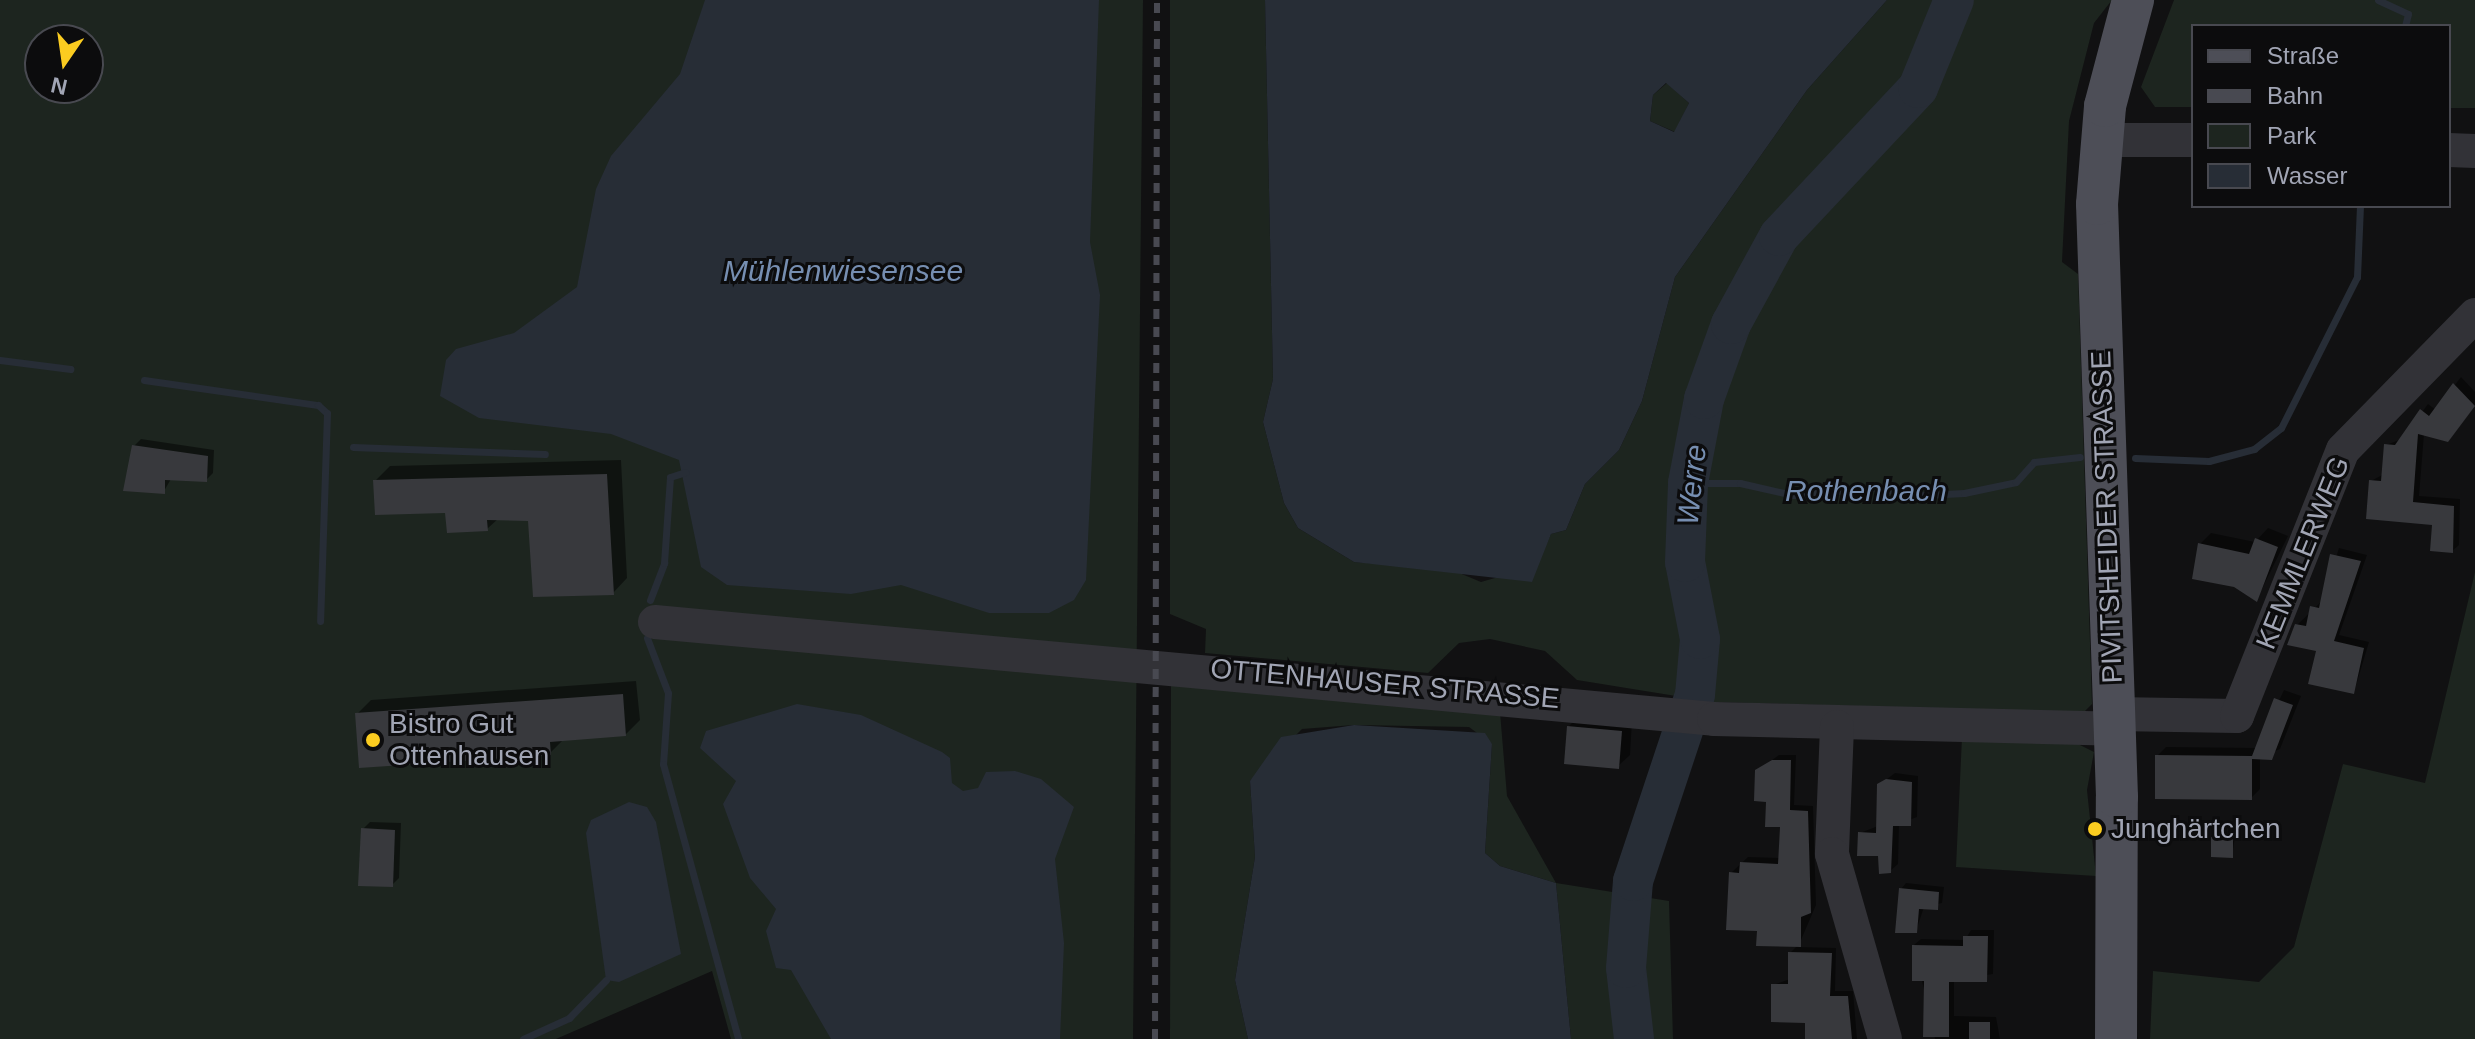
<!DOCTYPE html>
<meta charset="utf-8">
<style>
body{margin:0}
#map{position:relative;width:2475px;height:1039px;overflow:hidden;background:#111112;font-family:Helvetica,sans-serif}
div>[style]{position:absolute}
.green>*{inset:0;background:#1d251f}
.water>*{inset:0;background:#272d36}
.shadow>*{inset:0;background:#0007}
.stream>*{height:7px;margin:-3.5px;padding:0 3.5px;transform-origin:3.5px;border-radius:3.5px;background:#272d36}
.river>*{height:40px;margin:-20px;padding:0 20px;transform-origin:20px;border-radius:20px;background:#272d36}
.building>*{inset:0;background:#38393d}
.minor>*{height:34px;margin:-17px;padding:0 17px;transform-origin:17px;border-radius:17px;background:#323237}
.major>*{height:42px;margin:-21px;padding:0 21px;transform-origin:21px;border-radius:21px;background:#4d4e57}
.rail>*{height:6px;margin-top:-3px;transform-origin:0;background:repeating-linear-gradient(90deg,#484951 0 10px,transparent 0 18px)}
.dots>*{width:22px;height:22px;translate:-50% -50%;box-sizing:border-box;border:4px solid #0c0c0d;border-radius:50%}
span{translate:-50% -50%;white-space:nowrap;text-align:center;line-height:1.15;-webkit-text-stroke:6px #0c0c0d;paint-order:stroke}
.street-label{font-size:28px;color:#a1a5b4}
.poi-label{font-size:28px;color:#a1a5b4}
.left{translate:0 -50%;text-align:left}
.water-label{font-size:30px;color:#768eb1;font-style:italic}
.legend{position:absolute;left:2191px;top:24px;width:260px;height:184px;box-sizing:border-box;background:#0c0c0d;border:2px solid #484950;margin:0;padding:10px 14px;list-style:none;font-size:24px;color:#a1a5b4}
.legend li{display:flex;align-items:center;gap:16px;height:40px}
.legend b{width:40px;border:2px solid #484950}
.north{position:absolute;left:24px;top:24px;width:80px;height:80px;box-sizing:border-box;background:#0c0c0d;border:2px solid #484950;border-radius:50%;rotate:193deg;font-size:22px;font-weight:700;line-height:32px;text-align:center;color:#a1a5b4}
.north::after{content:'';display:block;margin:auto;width:28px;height:36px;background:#fbcc20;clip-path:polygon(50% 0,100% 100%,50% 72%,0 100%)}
</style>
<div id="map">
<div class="green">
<i style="clip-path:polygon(evenodd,0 0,1143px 0,1133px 1039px,731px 1039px,712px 971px,556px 1039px,0 1039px,0 0,40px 40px,88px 40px,88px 88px,40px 88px,40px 40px)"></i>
<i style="clip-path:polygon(1170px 0,1265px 0,1273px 379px,1263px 422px,1284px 503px,1298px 528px,1354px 562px,1452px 570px,1481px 582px,1536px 566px,1551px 534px,1566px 530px,1585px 484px,1619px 450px,1642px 401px,1675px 277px,1807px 90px,1887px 0,2112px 0,2094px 23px,2069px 121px,2062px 262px,2078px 274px,2092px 704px,2084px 712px,1713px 702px,1577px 680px,1545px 651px,1490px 639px,1459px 643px,1428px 673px,1205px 653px,1206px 629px,1170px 614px)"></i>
<i style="clip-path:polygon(2174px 0,2475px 0,2475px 108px,2449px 108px,2449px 26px,2193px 26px,2193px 107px,2155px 107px,2141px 87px)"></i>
<i style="clip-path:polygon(1667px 83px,1689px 103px,1675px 132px,1650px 121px,1653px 95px)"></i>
<i style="clip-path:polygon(2475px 572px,2475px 1039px,2150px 1039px,2153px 971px,2259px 982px,2294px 947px,2343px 764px,2425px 783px)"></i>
<i style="clip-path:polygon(1171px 677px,1500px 712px,1507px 796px,1556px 883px,1669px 901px,1673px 1039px,1571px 1039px,1556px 883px,1500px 866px,1485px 853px,1492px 744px,1469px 727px,1354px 725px,1302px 729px,1250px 781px,1255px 857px,1235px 980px,1248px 1039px,1170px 1039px)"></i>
<i style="clip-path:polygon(1962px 737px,2076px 743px,2094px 752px,2087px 790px,2096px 876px,1956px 867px)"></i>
</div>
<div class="water">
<i style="clip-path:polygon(705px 0,1099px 0,1090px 242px,1100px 295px,1086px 580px,1074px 600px,1049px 613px,989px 613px,901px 585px,851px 594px,727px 585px,701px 567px,679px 460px,611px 434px,479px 418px,440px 396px,446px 360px,456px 349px,514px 333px,577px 287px,596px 189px,611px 156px,680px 74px)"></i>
<i style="clip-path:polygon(evenodd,1265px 0,1887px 0,1807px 90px,1675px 277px,1642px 401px,1619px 450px,1585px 484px,1566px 530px,1551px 534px,1532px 582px,1354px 562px,1298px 528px,1284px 503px,1263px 422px,1273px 379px,1265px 0,1666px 83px,1689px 103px,1674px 132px,1650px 121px,1653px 95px,1666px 83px)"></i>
<i style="clip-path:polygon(797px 704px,861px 715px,942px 752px,950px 758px,952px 783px,963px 791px,978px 788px,986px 772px,1015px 771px,1041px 779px,1074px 807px,1055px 859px,1064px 943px,1060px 1039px,831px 1039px,791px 970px,776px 968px,766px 931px,776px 909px,750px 878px,723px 804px,736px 781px,700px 748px,706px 731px)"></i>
<i style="clip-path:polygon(1354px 725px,1485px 733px,1492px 744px,1485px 853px,1500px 866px,1556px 883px,1571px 1039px,1248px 1039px,1235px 980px,1255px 857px,1250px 781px,1281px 737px)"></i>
<i style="clip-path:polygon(629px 802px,647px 807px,656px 822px,681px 954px,619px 982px,606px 980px,586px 833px,591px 820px)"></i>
</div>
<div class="shadow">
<i style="clip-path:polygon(2461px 377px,2475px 392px,2475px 406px,2448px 440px,2424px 434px,2419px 496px,2460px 499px,2459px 545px,2452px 551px,2434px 523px,2371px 481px,2384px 474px,2386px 445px,2402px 439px,2428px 404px,2436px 410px)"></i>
<i style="clip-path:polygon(141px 439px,214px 450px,213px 473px,206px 480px,171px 479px,164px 491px,134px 446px)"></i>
<i style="clip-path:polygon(621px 460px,627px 578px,613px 593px,530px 519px,499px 518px,487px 529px,375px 481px,390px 466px)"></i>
<i style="clip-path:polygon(2268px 528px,2288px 536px,2257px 599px,2200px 544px,2211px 533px,2255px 542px)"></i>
<i style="clip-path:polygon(2339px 548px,2367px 555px,2339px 635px,2369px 642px,2354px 692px,2297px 625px,2322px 601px)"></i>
<i style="clip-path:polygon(636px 681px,640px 720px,626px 734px,564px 739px,550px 753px,357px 714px,371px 700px)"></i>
<i style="clip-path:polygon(2284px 690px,2301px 696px,2280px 749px,2260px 758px,2260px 789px,2251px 798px,2157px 756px,2166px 747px,2257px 748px)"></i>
<i style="clip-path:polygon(1580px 715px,1632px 720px,1630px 755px,1618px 766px,1569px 726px)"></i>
<i style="clip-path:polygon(1779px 755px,1796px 755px,1794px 805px,1813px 806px,1816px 905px,1798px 947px,1836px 948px,1835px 991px,1853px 991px,1857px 1039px,1807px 1039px,1807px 1021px,1773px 985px,1790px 979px,1790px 953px,1798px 945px,1759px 929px,1731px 873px,1748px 857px,1780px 858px,1782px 825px,1757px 771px)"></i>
<i style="clip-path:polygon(1895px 773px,1918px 776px,1917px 817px,1899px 824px,1898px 864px,1890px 871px,1860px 833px,1878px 826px,1879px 785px)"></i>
<i style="clip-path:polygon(370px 822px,401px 823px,399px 878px,392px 885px,363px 829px)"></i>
<i style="clip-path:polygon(2216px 835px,2235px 836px,2232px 856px,2213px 838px)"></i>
<i style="clip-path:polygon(1906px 883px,1944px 887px,1942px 903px,1924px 907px,1916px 931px,1901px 889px)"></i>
<i style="clip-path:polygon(1971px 930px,1994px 930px,1993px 974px,1954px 980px,1954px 1016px,1996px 1017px,2000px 1039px,1935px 1039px,1914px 945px,1921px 939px,1965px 940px)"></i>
</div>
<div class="stream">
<i style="left:2378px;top:0;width:33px;rotate:25deg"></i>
<i style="left:2408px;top:14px;width:12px;rotate:104deg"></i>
<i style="left:0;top:360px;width:71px;rotate:7.3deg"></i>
<i style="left:144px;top:380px;width:176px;rotate:8.2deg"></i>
<i style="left:318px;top:405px;width:12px;rotate:42deg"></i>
<i style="left:327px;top:413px;width:208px;rotate:91.9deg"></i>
<i style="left:353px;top:447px;width:192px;rotate:2.1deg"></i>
<i style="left:2135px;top:458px;width:74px;rotate:2.3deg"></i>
<i style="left:2209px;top:461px;width:47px;rotate:-14.9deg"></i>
<i style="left:2254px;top:449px;width:34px;rotate:-38deg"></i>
<i style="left:2281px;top:428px;width:169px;rotate:-63.3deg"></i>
<i style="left:2357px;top:277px;width:71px;rotate:-87.6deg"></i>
<i style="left:1688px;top:483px;width:52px"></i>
<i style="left:1740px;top:483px;width:54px;rotate:12.8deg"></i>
<i style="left:1793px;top:495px;width:88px;rotate:-5.2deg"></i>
<i style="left:1881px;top:487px;width:27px;rotate:20deg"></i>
<i style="left:1906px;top:496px;width:58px;rotate:-3deg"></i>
<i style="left:1964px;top:493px;width:53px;rotate:-11.9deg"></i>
<i style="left:2016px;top:482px;width:27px;rotate:-48deg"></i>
<i style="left:2034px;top:462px;width:46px;rotate:-6.2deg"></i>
<i style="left:650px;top:600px;width:40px;rotate:-69deg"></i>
<i style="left:664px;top:563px;width:86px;rotate:-86deg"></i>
<i style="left:670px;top:477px;width:16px;rotate:-18deg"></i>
<i style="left:647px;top:638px;width:59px;rotate:69.1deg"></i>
<i style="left:668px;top:693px;width:71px;rotate:94deg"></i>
<i style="left:663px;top:764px;width:285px;rotate:74.7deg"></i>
<i style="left:523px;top:1039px;width:51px;rotate:-24.5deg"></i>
<i style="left:569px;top:1018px;width:53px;rotate:-45.8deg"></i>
</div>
<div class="river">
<i style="left:1634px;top:1039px;width:71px;rotate:-96.4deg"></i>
<i style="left:1626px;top:968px;width:87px;rotate:-85.4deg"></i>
<i style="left:1633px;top:881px;width:196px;rotate:-71.6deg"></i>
<i style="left:1695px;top:695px;width:56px;rotate:-84.9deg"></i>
<i style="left:1700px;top:639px;width:78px;rotate:-101deg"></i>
<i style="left:1685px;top:562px;width:79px;rotate:-87.8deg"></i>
<i style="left:1688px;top:483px;width:86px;rotate:-79.2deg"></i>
<i style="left:1704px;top:399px;width:80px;rotate:-70.2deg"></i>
<i style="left:1731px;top:324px;width:100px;rotate:-61.4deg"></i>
<i style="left:1779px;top:236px;width:203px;rotate:-46.8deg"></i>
<i style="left:1918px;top:88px;width:95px;rotate:-67.8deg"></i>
</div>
<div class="building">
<i style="clip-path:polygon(2453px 383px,2475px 406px,2448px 442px,2418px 434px,2413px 502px,2454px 506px,2453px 553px,2430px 551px,2432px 525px,2366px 519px,2369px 480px,2381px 481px,2384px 444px,2395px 445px,2420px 409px,2429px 416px)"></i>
<i style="clip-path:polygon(132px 445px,208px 456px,207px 482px,165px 480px,165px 494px,123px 491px)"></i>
<i style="clip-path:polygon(607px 474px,614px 595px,533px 597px,528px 521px,487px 520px,488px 531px,447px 533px,445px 513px,375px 515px,373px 480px)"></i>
<i style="clip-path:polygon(2255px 538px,2278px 547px,2257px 602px,2234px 587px,2192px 579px,2198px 543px,2249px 554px)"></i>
<i style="clip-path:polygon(2330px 554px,2361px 561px,2334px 641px,2364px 648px,2354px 694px,2308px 684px,2316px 651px,2287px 645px,2295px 624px,2306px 626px,2310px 606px,2319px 608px)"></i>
<i style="clip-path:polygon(623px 694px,626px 736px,550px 742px,551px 755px,359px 768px,355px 713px)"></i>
<i style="clip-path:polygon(2274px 698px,2293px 705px,2272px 760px,2252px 759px,2252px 800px,2155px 799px,2155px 755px,2252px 756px)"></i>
<i style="clip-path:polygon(1567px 726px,1622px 731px,1619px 769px,1564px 764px)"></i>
<i style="clip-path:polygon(1772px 760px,1791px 760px,1790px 810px,1808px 811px,1811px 913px,1801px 917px,1801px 947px,1756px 946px,1757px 931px,1726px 930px,1729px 872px,1739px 873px,1740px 862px,1778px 864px,1780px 827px,1765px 827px,1766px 802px,1754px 801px,1755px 770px)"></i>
<i style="clip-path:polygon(1886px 779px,1912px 782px,1911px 826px,1893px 826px,1891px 873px,1879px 874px,1878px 856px,1857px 856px,1858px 832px,1876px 833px,1877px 784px)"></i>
<i style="clip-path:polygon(361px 828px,395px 830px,393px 887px,358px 886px)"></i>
<i style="clip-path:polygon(2211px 837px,2233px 838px,2233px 858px,2211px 857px)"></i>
<i style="clip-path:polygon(1899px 888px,1939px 892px,1938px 910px,1919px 909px,1917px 933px,1895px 933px)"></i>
<i style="clip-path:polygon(1963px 936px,1988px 936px,1987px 982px,1949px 982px,1949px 1037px,1923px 1037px,1924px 981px,1912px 981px,1912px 945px,1963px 946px)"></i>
<i style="clip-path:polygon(1788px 952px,1832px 953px,1830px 996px,1848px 996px,1852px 1039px,1805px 1039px,1805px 1023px,1771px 1022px,1771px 984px,1788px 984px)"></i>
<i style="clip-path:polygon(1969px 1022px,1990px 1022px,1990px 1039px,1969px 1039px)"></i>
</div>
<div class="minor">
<i style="left:2099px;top:140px;width:94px"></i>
<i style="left:2449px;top:150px;width:26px;rotate:2deg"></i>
<i style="left:655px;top:622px;width:1063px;rotate:5.23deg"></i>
<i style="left:1714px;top:719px;width:401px;rotate:1.4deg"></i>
<i style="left:2114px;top:714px;width:123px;rotate:0.9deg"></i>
<i style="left:2237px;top:716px;width:286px;rotate:-68.3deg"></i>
<i style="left:2343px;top:450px;width:189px;rotate:-45.6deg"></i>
<i style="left:1837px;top:727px;width:127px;rotate:92.3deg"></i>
<i style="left:1832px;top:854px;width:192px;rotate:74deg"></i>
</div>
<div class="major">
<i style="left:2116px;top:1039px;width:242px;rotate:-89.8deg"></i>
<i style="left:2117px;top:797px;width:593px;rotate:-91.93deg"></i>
<i style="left:2097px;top:204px;width:98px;rotate:-85.3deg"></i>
<i style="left:2105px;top:106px;width:110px;rotate:-75.2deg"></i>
</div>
<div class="rail">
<i style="left:1155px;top:1039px;width:1039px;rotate:-89.89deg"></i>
</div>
<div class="dots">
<i style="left:373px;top:740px;background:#fbcc20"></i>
<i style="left:2095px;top:829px;background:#fbcc20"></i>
</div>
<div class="street-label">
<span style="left:2107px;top:517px;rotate:-92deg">PIVITSHEIDER STRASSE</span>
<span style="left:2303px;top:553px;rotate:-68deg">KEMMLERWEG</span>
<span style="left:1385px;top:684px;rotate:5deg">OTTENHAUSER STRASSE</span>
</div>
<div class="poi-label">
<span class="left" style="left:389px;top:740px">Bistro Gut<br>Ottenhausen</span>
<span class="left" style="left:2111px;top:829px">Junghärtchen</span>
</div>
<div class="water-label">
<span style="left:843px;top:271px">Mühlenwiesensee</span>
<span style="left:1692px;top:485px;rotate:-84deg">Werre</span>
<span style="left:1866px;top:491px">Rothenbach</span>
</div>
<ul class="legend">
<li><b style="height:10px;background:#4d4e57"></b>Straße</li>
<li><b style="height:10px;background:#484951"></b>Bahn</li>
<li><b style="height:22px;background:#1d251f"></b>Park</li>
<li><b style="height:22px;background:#272d36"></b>Wasser</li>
</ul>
<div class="north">N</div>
</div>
